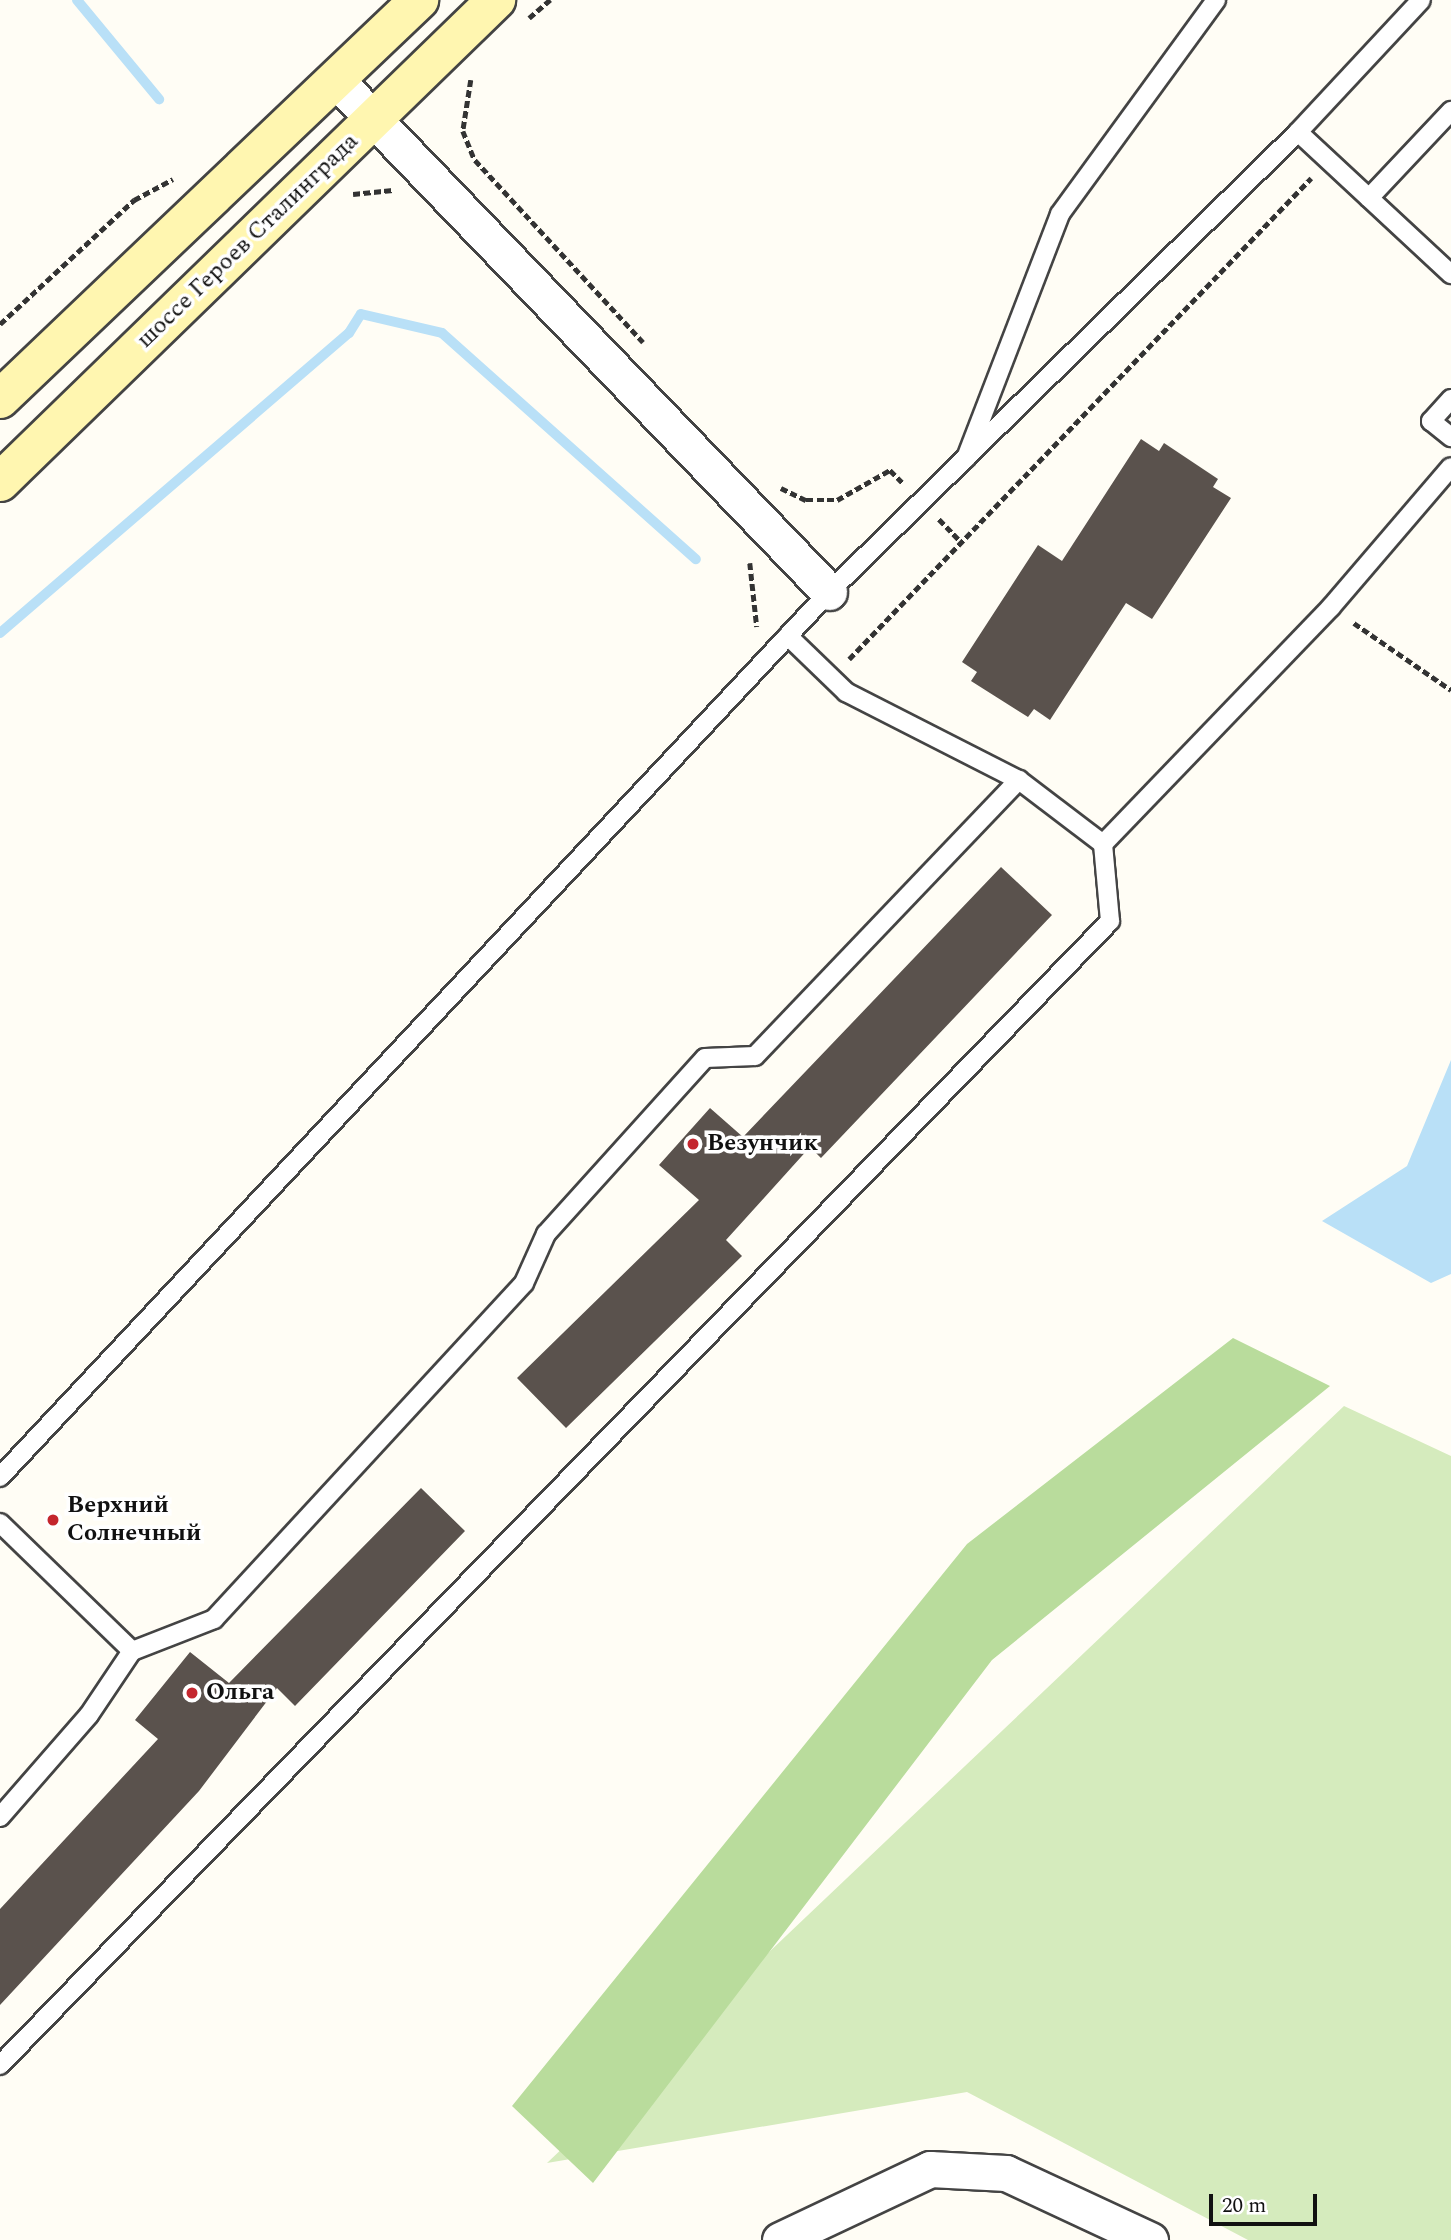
<!DOCTYPE html>
<meta charset="utf-8">
<style>
body{margin:0}
#map{position:relative;width:1451px;height:2240px;overflow:hidden;background:#fffdf5;font-family:Spectral,serif}
div>[style]{position:absolute}
.green>*{inset:0;background:#d5ebbd}
.forest>*{inset:0;background:#b9dc9c}
.water>*{inset:0;background:#b9e0f7}
.stream>*{height:10px;margin:-5px;padding:0 5px;transform-origin:5px;border-radius:5px;background:#b9e0f7}
.building>*{inset:0;background:#5a524d}
.path>*{height:4.5px;margin-top:-2.25px;transform-origin:0;background:repeating-linear-gradient(90deg,#333 0 7px,transparent 0 10.5px)}
.roads{filter:drop-shadow(2px 0 #444) drop-shadow(-2px 0 #444) drop-shadow(0 2px #444) drop-shadow(0 -2px #444)}
.service>*{height:18px;margin:-9px;padding:0 9px;transform-origin:9px;border-radius:9px;background:#fff}
.minor>*{height:35px;margin:-17.5px;padding:0 17.5px;transform-origin:17.5px;border-radius:17.5px;background:#fff}
.secondary>*{height:38px;margin:-19px;padding:0 19px;transform-origin:19px;border-radius:19px;background:#fff6b0}
.dots>*{width:19px;height:19px;translate:-50% -50%;box-sizing:border-box;border:4px solid #fff;border-radius:50%}
span{translate:-50% -50%;white-space:nowrap;text-align:center;line-height:1.15;-webkit-text-stroke:7px #fff;paint-order:stroke}
.street-label{font-size:24px;color:#111}
.poi-label{font-size:24px;color:#111;font-weight:700}
.left{translate:0 -50%;text-align:left}
.scale{position:absolute;left:1209px;top:2194px;width:108px;height:32px;box-sizing:border-box;border:4px solid #111;border-top:0;padding-left:9px;font-size:21px;line-height:24px;white-space:nowrap;color:#111;-webkit-text-stroke:5px #fff;paint-order:stroke}
</style>
<div id="map">
<div class="green">
<i style="clip-path:polygon(1344px 1406px,1451px 1456px,1451px 2240px,1248px 2240px,967px 2092px,547px 2163px)"></i>
</div>
<div class="forest">
<i style="clip-path:polygon(1233px 1338px,1330px 1386px,992px 1660px,593px 2183px,512px 2106px,967px 1544px)"></i>
</div>
<div class="water">
<i style="clip-path:polygon(1451px 1060px,1451px 1274px,1431px 1283px,1322px 1221px,1407px 1166px)"></i>
</div>
<div class="stream">
<i style="left:77px;top:0;width:129px;rotate:50.4deg"></i>
<i style="left:0;top:633px;width:460px;rotate:-40.7deg"></i>
<i style="left:349px;top:333px;width:22px;rotate:-58deg"></i>
<i style="left:361px;top:314px;width:83px;rotate:13.2deg"></i>
<i style="left:442px;top:333px;width:340px;rotate:41.7deg"></i>
</div>
<div class="building">
<i style="clip-path:polygon(1141px 439px,1159px 451px,1164px 443px,1218px 479px,1213px 487px,1231px 498px,1152px 619px,1126px 603px,1050px 720px,1034px 709px,1028px 717px,971px 681px,977px 672px,962px 662px,1038px 545px,1062px 561px)"></i>
<i style="clip-path:polygon(1001px 867px,1052px 915px,821px 1158px,810px 1147px,726px 1240px,742px 1256px,566px 1428px,517px 1378px,699px 1200px,659px 1165px,710px 1108px,743px 1137px)"></i>
<i style="clip-path:polygon(421px 1488px,465px 1531px,295px 1706px,277px 1688px,199px 1791px,0 2005px,0 1909px,158px 1739px,135px 1720px,190px 1652px,229px 1683px)"></i>
</div>
<div class="path">
<i style="left:529px;top:18px;width:28px;rotate:-41deg"></i>
<i style="left:471px;top:80px;width:52px;rotate:98.9deg"></i>
<i style="left:463px;top:131px;width:31px;rotate:68deg"></i>
<i style="left:475px;top:160px;width:248px;rotate:47.3deg"></i>
<i style="left:353px;top:194px;width:40px;rotate:-5.7deg"></i>
<i style="left:0;top:324px;width:183px;rotate:-42.8deg"></i>
<i style="left:134px;top:200px;width:44px;rotate:-28.3deg"></i>
<i style="left:781px;top:488px;width:28px;rotate:26deg"></i>
<i style="left:806px;top:500px;width:31px"></i>
<i style="left:837px;top:500px;width:61px;rotate:-29.5deg"></i>
<i style="left:890px;top:470px;width:18px;rotate:45deg"></i>
<i style="left:939px;top:519px;width:30px;rotate:46deg"></i>
<i style="left:750px;top:563px;width:64px;rotate:83.8deg"></i>
<i style="left:1354px;top:623px;width:118px;rotate:34.6deg"></i>
<i style="left:849px;top:659px;width:667px;rotate:-46.15deg"></i>
</div>
<div class="roads">
<div class="service">
<i style="left:1298px;top:132px;width:209px;rotate:42.9deg"></i>
<i style="left:1369px;top:198px;width:120px;rotate:-46.7deg"></i>
<i style="left:1451px;top:399px;width:30px;rotate:132deg"></i>
<i style="left:1431px;top:421px;width:26px;rotate:39deg"></i>
<i style="left:966px;top:458px;width:261px;rotate:-68.9deg"></i>
<i style="left:1060px;top:214px;width:265px;rotate:-53.9deg"></i>
<i style="left:788px;top:636px;width:81px;rotate:44deg"></i>
<i style="left:846px;top:692px;width:194px;rotate:27deg"></i>
<i style="left:1019px;top:780px;width:106px;rotate:37.3deg"></i>
<i style="left:1103px;top:844px;width:329px;rotate:-46.1deg"></i>
<i style="left:1331px;top:607px;width:184px;rotate:-49.4deg"></i>
<i style="left:0;top:1477px;width:1213px;rotate:-46.87deg"></i>
<i style="left:829px;top:592px;width:657px;rotate:-44.44deg"></i>
<i style="left:1298px;top:132px;width:180px;rotate:-47deg"></i>
<i style="left:0;top:1523px;width:184px;rotate:44.1deg"></i>
<i style="left:0;top:1817px;width:135px;rotate:-48.9deg"></i>
<i style="left:89px;top:1715px;width:77px;rotate:-56.1deg"></i>
<i style="left:132px;top:1651px;width:88px;rotate:-21.3deg"></i>
<i style="left:214px;top:1619px;width:457px;rotate:-47.3deg"></i>
<i style="left:524px;top:1283px;width:54px;rotate:-65.8deg"></i>
<i style="left:546px;top:1234px;width:237px;rotate:-47.9deg"></i>
<i style="left:705px;top:1058px;width:50px;rotate:-2.3deg"></i>
<i style="left:755px;top:1056px;width:382px;rotate:-46.3deg"></i>
<i style="left:0;top:2065px;width:1594px;rotate:-45.86deg"></i>
<i style="left:1110px;top:921px;width:77px;rotate:-95.2deg"></i>
</div>
<div class="minor">
<i style="left:338px;top:82px;width:708px;rotate:46.09deg"></i>
<i style="left:780px;top:2240px;width:166px;rotate:-25.3deg"></i>
<i style="left:930px;top:2169px;width:76px;rotate:3deg"></i>
<i style="left:1006px;top:2173px;width:159px;rotate:25deg"></i>
</div>
<div class="secondary">
<i style="left:0;top:399px;width:579px;rotate:-43.6deg"></i>
<i style="left:0;top:482px;width:692px;rotate:-44.18deg"></i>
</div>
</div>
<div class="dots">
<i style="left:693px;top:1144px;background:#c4262e"></i>
<i style="left:53px;top:1520px;background:#c4262e"></i>
<i style="left:192px;top:1693px;background:#c4262e"></i>
</div>
<div class="street-label">
<span style="left:248px;top:241px;rotate:-44deg">шоссе Героев Сталинграда</span>
</div>
<div class="poi-label">
<span class="left" style="left:707px;top:1144px">Везунчик</span>
<span class="left" style="left:67px;top:1520px">Верхний<br>Солнечный</span>
<span class="left" style="left:206px;top:1693px">Ольга</span>
</div>
<div class="scale">20 m</div>
</div>
